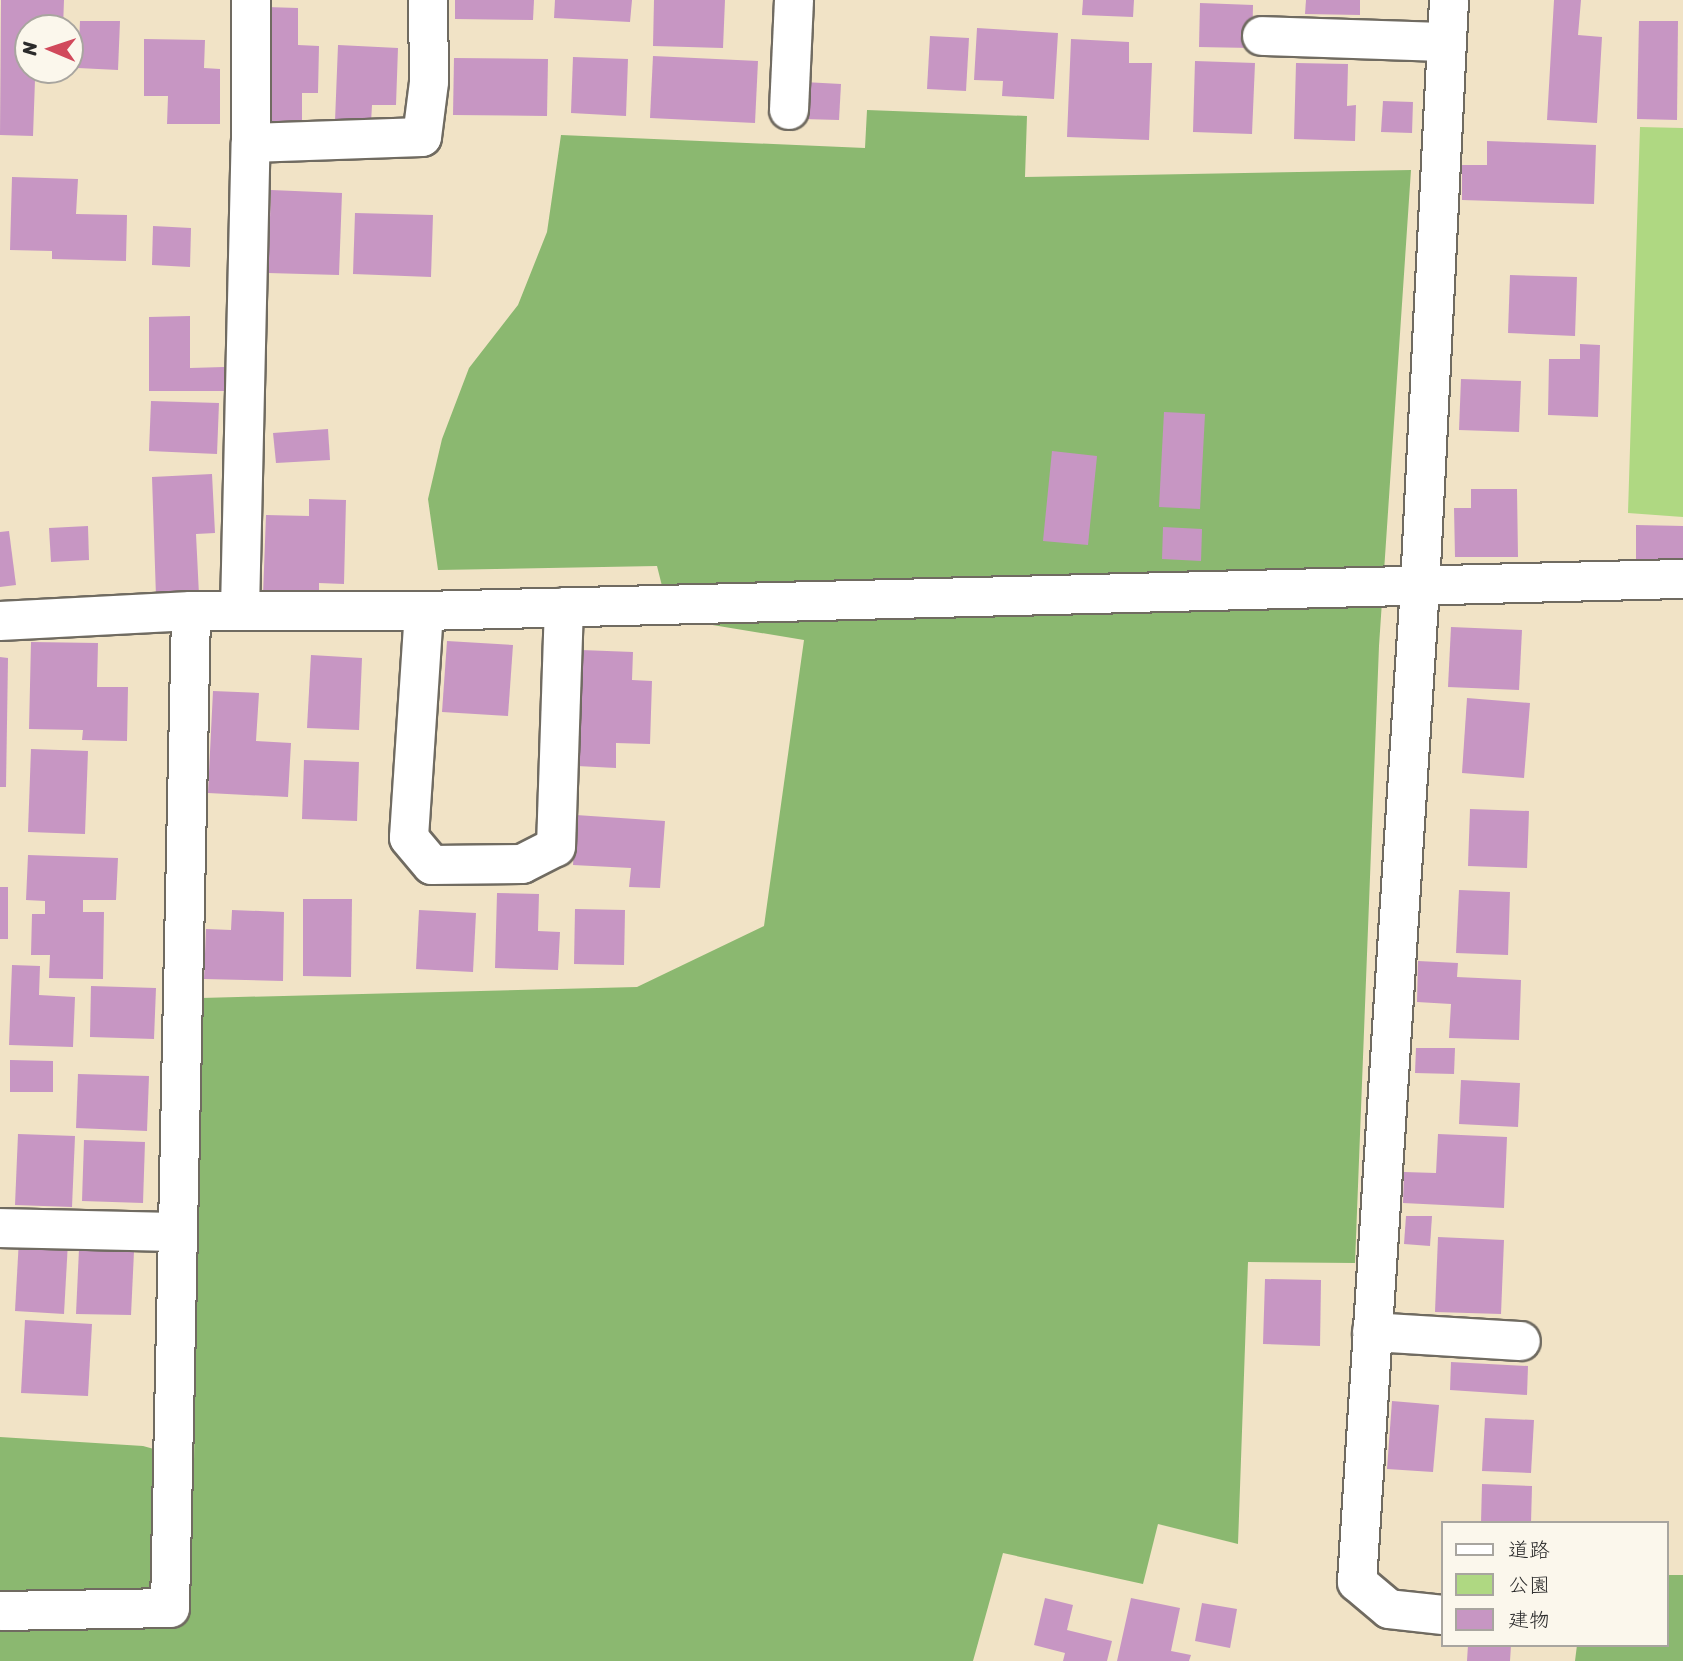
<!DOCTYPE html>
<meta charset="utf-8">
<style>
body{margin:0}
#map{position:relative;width:1683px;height:1661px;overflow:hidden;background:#f1e3c6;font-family:Sriracha,"Klee One",sans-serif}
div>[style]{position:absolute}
.green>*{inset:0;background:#afd882}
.forest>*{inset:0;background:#8bb870}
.building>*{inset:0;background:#c796c3}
.roads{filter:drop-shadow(2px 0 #706b61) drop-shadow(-2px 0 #706b61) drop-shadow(0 2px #706b61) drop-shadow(0 -2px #706b61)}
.minor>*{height:38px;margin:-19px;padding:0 19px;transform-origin:19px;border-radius:19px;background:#fff}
span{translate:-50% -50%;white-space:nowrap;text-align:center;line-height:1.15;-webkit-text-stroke:7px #fbf7ec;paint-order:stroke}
.legend{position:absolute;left:1441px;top:1521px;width:228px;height:126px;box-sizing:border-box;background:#fbf7ec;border:2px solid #a8a59f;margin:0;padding:9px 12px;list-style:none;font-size:21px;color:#2b2b2b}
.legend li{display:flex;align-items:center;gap:14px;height:35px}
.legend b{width:35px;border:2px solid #a8a59f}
.north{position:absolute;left:14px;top:14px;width:70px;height:70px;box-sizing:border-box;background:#fbf7ec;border:2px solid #a8a59f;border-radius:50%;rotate:272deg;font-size:19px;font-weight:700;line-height:28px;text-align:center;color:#2b2b2b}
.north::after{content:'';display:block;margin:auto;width:24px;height:32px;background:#d1495b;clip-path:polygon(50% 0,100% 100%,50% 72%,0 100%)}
</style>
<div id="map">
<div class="green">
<i style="clip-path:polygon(1640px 127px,1683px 128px,1683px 517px,1628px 513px)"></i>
</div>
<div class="forest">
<i style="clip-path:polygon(867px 110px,1027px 116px,1025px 177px,1411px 170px,1379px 646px,1355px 1263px,1248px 1262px,1238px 1544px,1158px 1524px,1143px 1584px,1003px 1553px,973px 1661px,0 1661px,0 1437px,143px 1446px,194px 1460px,201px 998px,637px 987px,764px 926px,804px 640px,670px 618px,657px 566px,438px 570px,428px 499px,442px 439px,469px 368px,518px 305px,547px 232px,561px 135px,865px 148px)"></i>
<i style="clip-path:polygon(1667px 1575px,1683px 1575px,1683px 1661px,1575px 1661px,1577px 1645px,1667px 1645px)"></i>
</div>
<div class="building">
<i style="clip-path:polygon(1px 0,64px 0,63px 28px,28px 28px,28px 70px,62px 70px,61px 81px,35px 80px,33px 136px,0 135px)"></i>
<i style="clip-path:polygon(455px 0,534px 0,533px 20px,455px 19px)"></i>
<i style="clip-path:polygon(555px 0,632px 0,630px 22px,554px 18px)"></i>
<i style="clip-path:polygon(654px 0,725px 0,723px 48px,653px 46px)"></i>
<i style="clip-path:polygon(1083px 0,1134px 0,1133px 17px,1082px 15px)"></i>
<i style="clip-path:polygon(1306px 0,1360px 0,1360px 15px,1305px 14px)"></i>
<i style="clip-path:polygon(1554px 0,1581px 0,1578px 35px,1602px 37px,1597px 123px,1547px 120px)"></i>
<i style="clip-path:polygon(1200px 3px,1253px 5px,1252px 48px,1199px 47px)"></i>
<i style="clip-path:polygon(266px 7px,298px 8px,298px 45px,319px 46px,318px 93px,302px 93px,302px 124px,263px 123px)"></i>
<i style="clip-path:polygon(80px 21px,120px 21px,118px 70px,78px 68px)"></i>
<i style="clip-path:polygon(1639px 21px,1678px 21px,1677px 120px,1637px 119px)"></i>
<i style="clip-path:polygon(977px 28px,1058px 33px,1054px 99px,1002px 96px,1003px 81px,974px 80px)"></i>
<i style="clip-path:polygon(930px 36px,969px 38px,966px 91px,927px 89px)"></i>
<i style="clip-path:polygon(144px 39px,205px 40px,204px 68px,220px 69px,220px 124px,167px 124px,168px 96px,144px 96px)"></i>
<i style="clip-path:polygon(1071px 39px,1129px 42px,1129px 63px,1152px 63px,1149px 140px,1067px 137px)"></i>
<i style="clip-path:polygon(338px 45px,398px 48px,396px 105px,372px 105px,371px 123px,335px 121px)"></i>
<i style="clip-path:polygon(653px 56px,758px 61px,755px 123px,650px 118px)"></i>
<i style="clip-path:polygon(573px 57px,628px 59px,626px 116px,571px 113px)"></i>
<i style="clip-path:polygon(454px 58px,548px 59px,547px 116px,453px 115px)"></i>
<i style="clip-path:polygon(1195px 61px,1255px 63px,1252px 134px,1193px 132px)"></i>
<i style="clip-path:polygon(1296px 63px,1348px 64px,1347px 106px,1356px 105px,1355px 141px,1294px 139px)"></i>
<i style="clip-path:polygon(804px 82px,841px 84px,839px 120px,803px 119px)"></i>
<i style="clip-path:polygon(1383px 101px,1413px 102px,1412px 133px,1381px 132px)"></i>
<i style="clip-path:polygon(1487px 141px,1596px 145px,1594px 204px,1462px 200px,1462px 165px,1487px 165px)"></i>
<i style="clip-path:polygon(12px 177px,78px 179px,76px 214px,127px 215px,126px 261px,52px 259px,52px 251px,10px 250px)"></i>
<i style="clip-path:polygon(271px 190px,342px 193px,339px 275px,268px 273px)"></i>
<i style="clip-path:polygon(355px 213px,433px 215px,431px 277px,353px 274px)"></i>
<i style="clip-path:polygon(153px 226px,191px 228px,190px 267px,152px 265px)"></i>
<i style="clip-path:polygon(1510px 275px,1577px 277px,1575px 336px,1508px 333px)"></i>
<i style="clip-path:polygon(190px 316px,190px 368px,224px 367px,224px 391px,149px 391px,149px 317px)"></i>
<i style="clip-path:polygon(1580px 344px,1600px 345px,1598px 417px,1548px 415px,1549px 359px,1580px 359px)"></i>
<i style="clip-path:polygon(1461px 379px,1521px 381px,1519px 432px,1459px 430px)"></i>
<i style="clip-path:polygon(151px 401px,219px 403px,217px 454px,149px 451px)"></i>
<i style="clip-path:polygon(1164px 412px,1205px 414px,1200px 509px,1159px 507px)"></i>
<i style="clip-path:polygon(328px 429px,330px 460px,276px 463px,273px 433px)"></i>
<i style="clip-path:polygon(1052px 451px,1097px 456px,1088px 545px,1043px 541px)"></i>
<i style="clip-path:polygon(212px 474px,215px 533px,196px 534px,199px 595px,156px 597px,152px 477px)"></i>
<i style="clip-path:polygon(1471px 489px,1517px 489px,1518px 557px,1455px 557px,1454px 508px,1471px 508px)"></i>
<i style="clip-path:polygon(309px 499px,346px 500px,344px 584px,319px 583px,319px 597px,263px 595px,266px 515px,309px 516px)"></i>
<i style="clip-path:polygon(1636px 525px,1683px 526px,1683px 560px,1636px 560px)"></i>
<i style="clip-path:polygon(88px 526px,89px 560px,51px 562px,49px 528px)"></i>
<i style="clip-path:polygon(1163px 527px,1202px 529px,1201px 561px,1162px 559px)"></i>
<i style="clip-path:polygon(9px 531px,16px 585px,0 587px,0 532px)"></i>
<i style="clip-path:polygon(1451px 627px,1522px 630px,1519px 690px,1448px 687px)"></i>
<i style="clip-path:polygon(447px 641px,513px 645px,508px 716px,442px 712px)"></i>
<i style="clip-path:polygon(31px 642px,98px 643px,97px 687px,128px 687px,127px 741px,82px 740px,83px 730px,29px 729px)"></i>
<i style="clip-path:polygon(581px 650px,633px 652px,632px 680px,652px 681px,650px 744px,616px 743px,616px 768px,577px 766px)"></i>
<i style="clip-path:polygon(311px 655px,362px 658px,359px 730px,307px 728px)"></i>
<i style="clip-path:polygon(0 657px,8px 658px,6px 787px,0 787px)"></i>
<i style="clip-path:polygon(213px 691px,259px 693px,256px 741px,291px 743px,288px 797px,208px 793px)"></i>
<i style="clip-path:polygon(1467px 698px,1530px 703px,1524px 778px,1462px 773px)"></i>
<i style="clip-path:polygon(31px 749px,88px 751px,85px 834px,28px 832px)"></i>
<i style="clip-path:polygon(304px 760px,359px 762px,357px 821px,302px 819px)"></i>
<i style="clip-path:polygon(1470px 809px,1529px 811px,1527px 868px,1468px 866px)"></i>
<i style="clip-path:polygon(576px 815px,665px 821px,660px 888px,629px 887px,631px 868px,573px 865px)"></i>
<i style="clip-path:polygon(28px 855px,118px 858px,116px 900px,83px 900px,83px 912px,104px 912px,103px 979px,49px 978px,50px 955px,31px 955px,32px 914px,45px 914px,45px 901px,26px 900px)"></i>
<i style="clip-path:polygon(0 887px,8px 887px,8px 939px,0 939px)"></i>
<i style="clip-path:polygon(1459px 890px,1510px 892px,1508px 955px,1456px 953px)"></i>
<i style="clip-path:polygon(497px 893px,539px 894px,538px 931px,560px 932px,558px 970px,495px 968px)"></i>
<i style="clip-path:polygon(303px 899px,352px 899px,351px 977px,303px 976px)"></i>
<i style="clip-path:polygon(575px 909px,625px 910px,624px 965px,574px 964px)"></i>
<i style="clip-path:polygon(232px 910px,284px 912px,283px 981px,204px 979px,206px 929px,231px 930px)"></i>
<i style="clip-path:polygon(419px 910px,476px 913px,473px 972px,416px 969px)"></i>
<i style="clip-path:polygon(1418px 961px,1458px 963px,1457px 977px,1521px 980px,1519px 1040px,1449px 1038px,1451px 1004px,1417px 1002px)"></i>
<i style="clip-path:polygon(12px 965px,40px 966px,39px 995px,75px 997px,73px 1047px,9px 1045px)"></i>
<i style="clip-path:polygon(91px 986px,156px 988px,154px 1039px,90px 1037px)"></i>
<i style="clip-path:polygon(1416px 1048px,1455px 1048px,1454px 1074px,1415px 1073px)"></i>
<i style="clip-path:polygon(10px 1060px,53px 1061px,53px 1092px,10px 1092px)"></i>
<i style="clip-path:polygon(78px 1074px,149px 1076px,147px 1131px,76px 1128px)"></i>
<i style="clip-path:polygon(1461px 1080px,1520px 1083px,1518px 1127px,1459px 1124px)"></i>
<i style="clip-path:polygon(18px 1134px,75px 1136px,72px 1207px,15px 1205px)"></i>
<i style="clip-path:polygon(1438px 1134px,1507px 1137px,1504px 1208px,1403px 1203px,1404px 1172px,1436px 1173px)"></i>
<i style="clip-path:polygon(84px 1140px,145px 1142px,143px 1203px,82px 1201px)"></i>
<i style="clip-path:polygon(1406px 1216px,1432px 1216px,1430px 1246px,1404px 1244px)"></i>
<i style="clip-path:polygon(1438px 1237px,1504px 1240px,1501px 1314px,1435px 1312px)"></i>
<i style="clip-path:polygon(19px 1239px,68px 1242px,64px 1314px,15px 1311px)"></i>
<i style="clip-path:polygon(79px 1249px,134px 1251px,131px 1315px,76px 1314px)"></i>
<i style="clip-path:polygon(1265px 1279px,1321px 1280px,1320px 1346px,1263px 1344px)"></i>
<i style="clip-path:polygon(25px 1320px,92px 1324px,88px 1396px,21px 1393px)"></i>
<i style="clip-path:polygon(1451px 1362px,1528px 1366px,1527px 1395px,1450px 1390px)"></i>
<i style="clip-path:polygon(1392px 1401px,1439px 1405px,1433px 1472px,1387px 1469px)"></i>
<i style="clip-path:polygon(1485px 1418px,1534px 1420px,1531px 1473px,1482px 1471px)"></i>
<i style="clip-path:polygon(1482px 1484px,1532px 1486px,1531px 1523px,1481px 1523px)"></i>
<i style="clip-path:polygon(1045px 1598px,1073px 1605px,1067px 1630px,1112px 1641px,1107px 1661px,1063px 1661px,1065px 1653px,1034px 1645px)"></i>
<i style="clip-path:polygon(1131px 1598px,1180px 1608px,1171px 1651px,1191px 1655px,1189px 1661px,1117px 1661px)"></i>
<i style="clip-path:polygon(1202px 1603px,1237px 1609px,1230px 1648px,1195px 1641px)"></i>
<i style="clip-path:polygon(1468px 1645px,1511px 1645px,1510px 1661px,1467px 1661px)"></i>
</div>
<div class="roads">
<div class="minor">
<i style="left:1262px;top:36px;width:184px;rotate:1.9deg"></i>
<i style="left:789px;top:110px;width:110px;rotate:-87.4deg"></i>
<i style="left:251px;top:143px;width:143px;rotate:-90deg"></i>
<i style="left:240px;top:610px;width:467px;rotate:-88.7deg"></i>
<i style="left:251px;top:143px;width:171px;rotate:-2deg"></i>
<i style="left:422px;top:137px;width:55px;rotate:-82.7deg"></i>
<i style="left:429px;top:82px;width:82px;rotate:-90.7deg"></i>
<i style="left:424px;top:611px;width:227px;rotate:93.8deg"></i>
<i style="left:409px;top:838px;width:35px;rotate:50deg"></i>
<i style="left:432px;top:865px;width:90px;rotate:-0.6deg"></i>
<i style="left:522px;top:864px;width:38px;rotate:-27deg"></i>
<i style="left:556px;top:847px;width:240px;rotate:-88.1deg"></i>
<i style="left:0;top:621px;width:191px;rotate:-3deg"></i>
<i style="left:191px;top:611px;width:233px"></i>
<i style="left:424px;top:611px;width:1259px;rotate:-1.46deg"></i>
<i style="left:0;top:1228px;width:177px;rotate:1.3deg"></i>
<i style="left:1372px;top:1332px;width:149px;rotate:3.5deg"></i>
<i style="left:0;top:1611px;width:170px;rotate:-1deg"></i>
<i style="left:170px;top:1608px;width:997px;rotate:-88.79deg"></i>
<i style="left:1443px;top:1615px;width:54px;rotate:-173.7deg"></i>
<i style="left:1389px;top:1609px;width:42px;rotate:-139.8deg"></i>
<i style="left:1357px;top:1582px;width:997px;rotate:-86.38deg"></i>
<i style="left:1420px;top:587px;width:588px;rotate:-87.17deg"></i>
</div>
</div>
<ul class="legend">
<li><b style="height:9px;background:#fff"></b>道路</li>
<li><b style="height:19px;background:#afd882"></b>公園</li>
<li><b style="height:19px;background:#c796c3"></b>建物</li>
</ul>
<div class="north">N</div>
</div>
